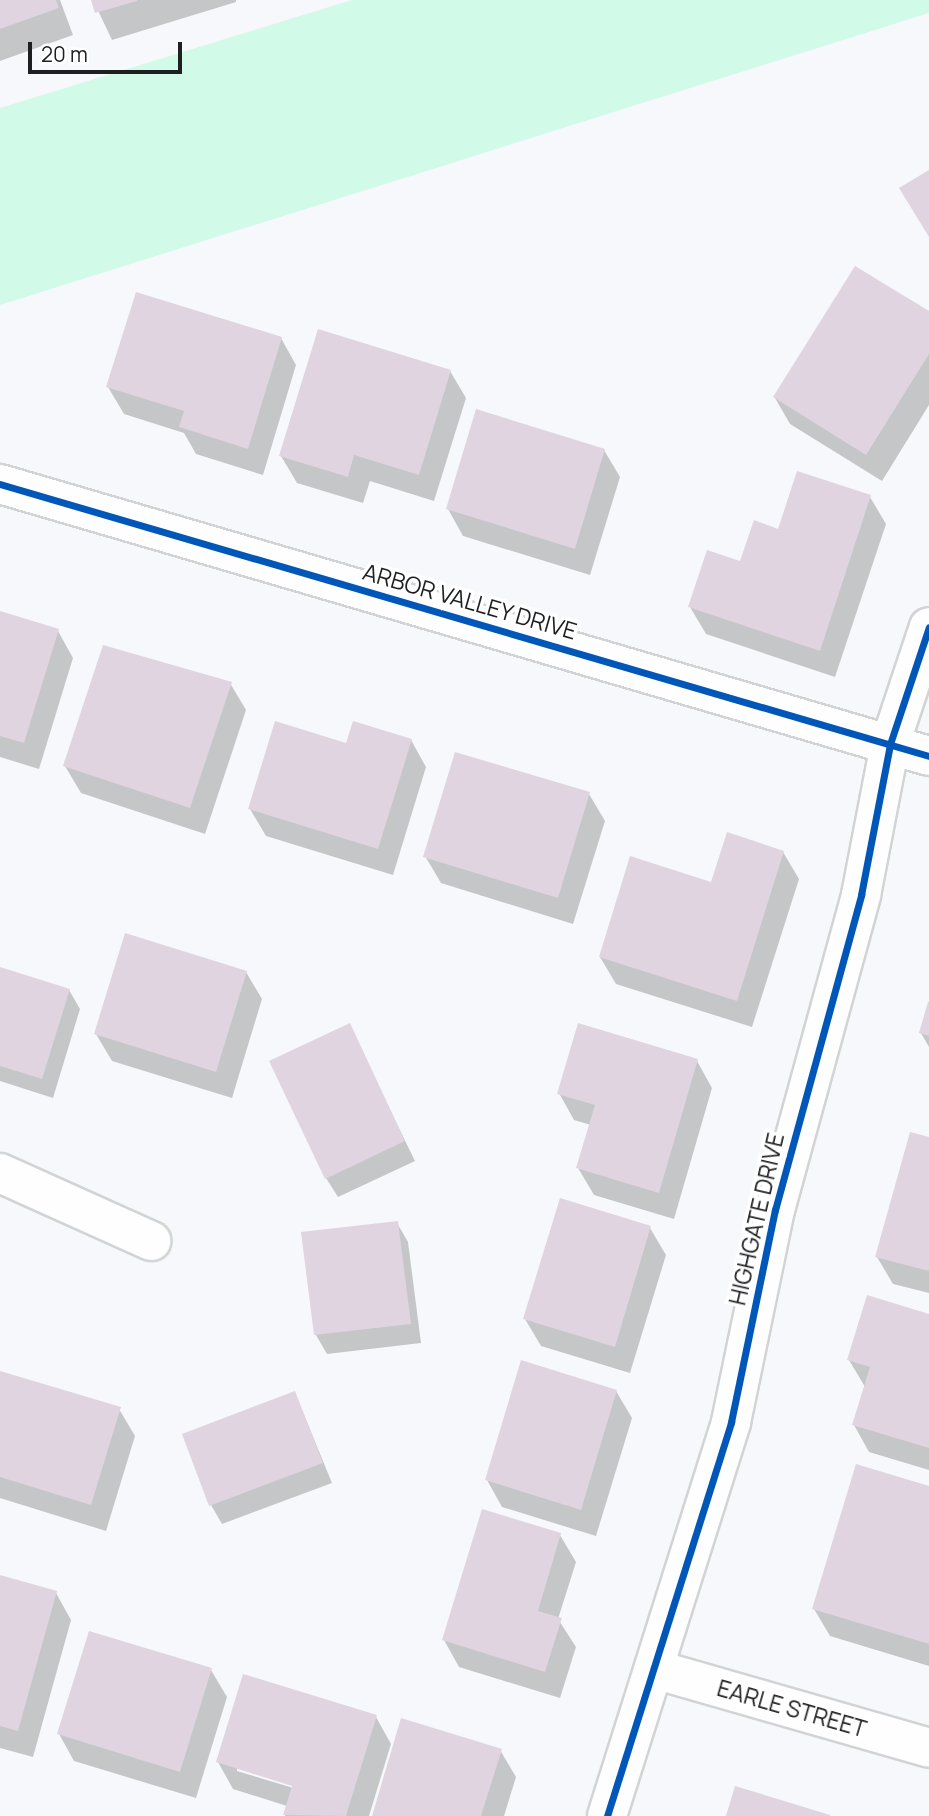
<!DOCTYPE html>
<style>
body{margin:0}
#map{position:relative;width:929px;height:1816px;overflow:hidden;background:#f6f8fb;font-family:Manrope,sans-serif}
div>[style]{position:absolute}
.green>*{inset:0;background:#d2fae8}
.shadow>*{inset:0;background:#0003}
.building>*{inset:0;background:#dfd4e0}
.roads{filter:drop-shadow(2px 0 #d2d3d5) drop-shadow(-2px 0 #d2d3d5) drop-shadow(0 2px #d2d3d5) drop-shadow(0 -2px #d2d3d5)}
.minor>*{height:38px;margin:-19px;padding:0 19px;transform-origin:19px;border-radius:19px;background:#fefefe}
.cycleway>*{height:7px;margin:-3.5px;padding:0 3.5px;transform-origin:3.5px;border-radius:3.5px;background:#0057b8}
span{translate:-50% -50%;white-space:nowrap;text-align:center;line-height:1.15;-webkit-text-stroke:7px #fff;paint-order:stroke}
.street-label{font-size:23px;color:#1e1f21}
.scale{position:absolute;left:28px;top:42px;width:154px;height:32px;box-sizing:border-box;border:4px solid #1e1f21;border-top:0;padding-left:9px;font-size:21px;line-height:24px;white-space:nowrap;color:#1e1f21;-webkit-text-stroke:5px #fff;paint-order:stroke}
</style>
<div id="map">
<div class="green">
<i style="clip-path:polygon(352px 0,929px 0,929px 13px,0 305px,0 108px)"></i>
</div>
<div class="shadow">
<i style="clip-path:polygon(0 0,60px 0,73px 35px,0 61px)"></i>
<i style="clip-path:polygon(93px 0,236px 0,236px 2px,112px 40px)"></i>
<i style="clip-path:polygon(929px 313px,929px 405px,882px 481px,790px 424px,775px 398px)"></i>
<i style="clip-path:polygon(281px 338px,296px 365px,263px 475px,196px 454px,184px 433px,124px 414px,108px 387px)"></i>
<i style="clip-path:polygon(450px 371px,466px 398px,434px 501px,370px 481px,363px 503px,297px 483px,281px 456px)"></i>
<i style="clip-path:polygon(604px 450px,620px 477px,590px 575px,463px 536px,448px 509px)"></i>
<i style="clip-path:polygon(870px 497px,886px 524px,835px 677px,706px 634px,690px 607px,779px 531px)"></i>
<i style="clip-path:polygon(0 613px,58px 631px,73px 658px,39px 769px,0 757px)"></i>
<i style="clip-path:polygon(230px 683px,246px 710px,205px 834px,81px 793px,65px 766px)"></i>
<i style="clip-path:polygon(411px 740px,426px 767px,393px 875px,266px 836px,250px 809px,347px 745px)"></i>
<i style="clip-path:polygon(589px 794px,605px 821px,573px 924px,441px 883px,425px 856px)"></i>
<i style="clip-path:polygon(783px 852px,799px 879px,752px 1027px,616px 984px,600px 957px)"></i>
<i style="clip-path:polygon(0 969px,69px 990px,80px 1009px,53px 1098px,0 1081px)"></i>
<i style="clip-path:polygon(246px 972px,262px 999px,232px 1098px,112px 1061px,96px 1034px)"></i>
<i style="clip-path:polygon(929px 1006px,929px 1047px,921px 1033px)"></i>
<i style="clip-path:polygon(349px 1026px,415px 1161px,338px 1197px,326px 1178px)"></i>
<i style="clip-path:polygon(697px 1061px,712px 1088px,674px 1219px,594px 1195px,578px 1168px,591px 1125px,574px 1120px,559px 1093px)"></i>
<i style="clip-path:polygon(929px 1139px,929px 1293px,893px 1284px,877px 1257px)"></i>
<i style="clip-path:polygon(397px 1223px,408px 1242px,421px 1343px,327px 1354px,316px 1335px,303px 1234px)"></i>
<i style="clip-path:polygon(650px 1228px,666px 1255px,630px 1373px,541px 1346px,525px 1319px)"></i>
<i style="clip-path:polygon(929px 1316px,929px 1470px,869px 1452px,854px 1425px,865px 1387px,849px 1360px)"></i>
<i style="clip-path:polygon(0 1372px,119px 1409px,135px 1436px,106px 1531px,0 1498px)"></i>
<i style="clip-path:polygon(616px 1391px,632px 1418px,596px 1536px,502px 1507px,487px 1480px)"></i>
<i style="clip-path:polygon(295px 1393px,332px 1483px,222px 1524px,211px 1505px)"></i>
<i style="clip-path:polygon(929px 1488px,929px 1666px,830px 1636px,814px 1609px)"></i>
<i style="clip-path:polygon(560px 1535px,576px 1562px,558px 1619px,576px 1647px,560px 1698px,459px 1667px,444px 1640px)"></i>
<i style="clip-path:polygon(0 1577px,56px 1593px,71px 1620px,33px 1757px,0 1748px)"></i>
<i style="clip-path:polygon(211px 1670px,227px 1697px,196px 1798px,74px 1761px,59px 1734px)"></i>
<i style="clip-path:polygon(evenodd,376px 1717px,391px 1744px,369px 1816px,285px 1816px,287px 1806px,233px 1789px,218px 1762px,376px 1717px,237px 1767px,301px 1786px,300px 1790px,237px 1771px,237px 1767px)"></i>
<i style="clip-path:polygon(500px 1750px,516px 1777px,504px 1816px,373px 1816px)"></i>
</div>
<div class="building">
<i style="clip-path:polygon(0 0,56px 0,59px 8px,0 29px)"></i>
<i style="clip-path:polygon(91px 0,137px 0,137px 1px,95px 13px)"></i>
<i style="clip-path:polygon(929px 170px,929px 237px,899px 188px)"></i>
<i style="clip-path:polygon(855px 266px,929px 311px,929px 354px,866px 455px,773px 397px)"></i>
<i style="clip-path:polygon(136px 292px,282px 337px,248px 449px,179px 427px,184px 411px,106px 387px)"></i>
<i style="clip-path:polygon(318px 329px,451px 370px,419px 475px,354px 455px,348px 477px,279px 456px)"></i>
<i style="clip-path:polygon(476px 409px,605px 449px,575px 549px,446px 509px)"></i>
<i style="clip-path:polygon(797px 471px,871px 495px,820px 651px,688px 607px,707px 550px,740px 561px,754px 520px,778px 529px)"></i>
<i style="clip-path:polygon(0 611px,59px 629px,24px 743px,0 736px)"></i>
<i style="clip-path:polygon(103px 645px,232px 682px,190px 808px,63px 766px)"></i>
<i style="clip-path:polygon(275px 721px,346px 743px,353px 721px,412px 739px,378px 849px,248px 809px)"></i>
<i style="clip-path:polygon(455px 752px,590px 792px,558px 898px,423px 857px)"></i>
<i style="clip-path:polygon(727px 832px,784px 851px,737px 1001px,599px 957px,630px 856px,711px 882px)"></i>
<i style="clip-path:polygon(125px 933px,247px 971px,216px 1072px,94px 1034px)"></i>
<i style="clip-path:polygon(0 967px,70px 989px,42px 1079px,0 1066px)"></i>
<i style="clip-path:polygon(928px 1002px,929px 1002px,929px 1036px,919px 1033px)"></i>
<i style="clip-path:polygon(350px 1023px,405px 1141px,325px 1179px,269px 1061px)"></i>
<i style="clip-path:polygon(578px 1023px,698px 1059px,659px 1193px,576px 1168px,595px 1105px,557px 1094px)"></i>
<i style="clip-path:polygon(910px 1132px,929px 1137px,929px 1271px,875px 1257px)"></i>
<i style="clip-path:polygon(560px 1198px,651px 1226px,615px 1347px,523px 1319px)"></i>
<i style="clip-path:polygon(398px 1221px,411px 1324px,314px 1335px,301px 1232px)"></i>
<i style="clip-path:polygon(867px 1295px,929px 1314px,929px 1448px,852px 1425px,870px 1367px,847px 1360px)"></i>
<i style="clip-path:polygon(521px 1360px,617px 1390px,581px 1510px,485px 1480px)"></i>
<i style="clip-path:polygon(0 1371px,121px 1407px,91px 1505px,0 1477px)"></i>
<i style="clip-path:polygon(295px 1391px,323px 1463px,209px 1506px,182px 1434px)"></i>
<i style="clip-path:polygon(856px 1464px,929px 1486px,929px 1644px,812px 1609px)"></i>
<i style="clip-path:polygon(482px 1509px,561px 1533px,538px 1611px,562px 1618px,545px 1672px,442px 1640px)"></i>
<i style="clip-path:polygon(0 1575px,57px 1591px,18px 1731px,0 1726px)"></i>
<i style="clip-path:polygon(89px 1631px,212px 1668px,180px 1772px,57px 1734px)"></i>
<i style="clip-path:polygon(243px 1674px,377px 1715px,346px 1816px,283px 1815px,292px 1786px,216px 1762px)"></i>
<i style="clip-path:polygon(401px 1718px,502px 1749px,481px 1816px,372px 1816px)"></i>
<i style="clip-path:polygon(735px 1786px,830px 1815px,830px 1816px,726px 1816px)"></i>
</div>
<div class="roads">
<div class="minor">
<i style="left:0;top:484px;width:968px;rotate:16.32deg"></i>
<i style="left:0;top:1173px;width:166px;rotate:24.2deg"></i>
<i style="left:654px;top:1669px;width:286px;rotate:16deg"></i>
<i style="left:607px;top:1816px;width:413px;rotate:-72.5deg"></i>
<i style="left:731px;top:1422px;width:217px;rotate:-78.3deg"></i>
<i style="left:775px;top:1210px;width:327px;rotate:-74.7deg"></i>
<i style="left:861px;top:895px;width:154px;rotate:-79.1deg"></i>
<i style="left:890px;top:744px;width:123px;rotate:-71.6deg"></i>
</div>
</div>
<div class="cycleway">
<i style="left:0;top:484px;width:968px;rotate:16.32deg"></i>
<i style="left:607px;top:1816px;width:413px;rotate:-72.5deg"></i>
<i style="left:731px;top:1422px;width:217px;rotate:-78.3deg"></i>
<i style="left:775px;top:1210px;width:327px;rotate:-74.7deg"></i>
<i style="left:861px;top:895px;width:154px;rotate:-79.1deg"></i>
<i style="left:890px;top:744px;width:123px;rotate:-71.6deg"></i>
</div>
<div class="street-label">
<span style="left:470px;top:601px;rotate:16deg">ARBOR VALLEY DRIVE</span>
<span style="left:756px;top:1219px;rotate:-77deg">HIGHGATE DRIVE</span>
<span style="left:792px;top:1708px;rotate:16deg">EARLE STREET</span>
</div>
<div class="scale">20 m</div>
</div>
